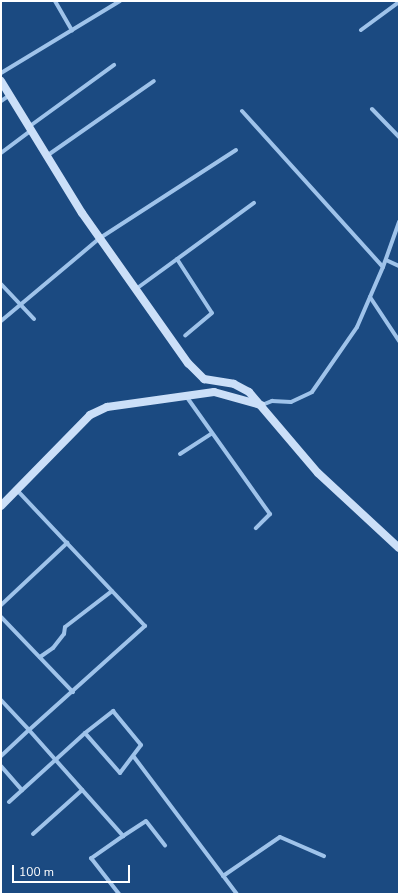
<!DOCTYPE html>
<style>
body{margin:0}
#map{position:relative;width:400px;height:895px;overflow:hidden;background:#1b4a81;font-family:"Nunito Sans",sans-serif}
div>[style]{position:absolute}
.street>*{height:4px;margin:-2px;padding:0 2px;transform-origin:2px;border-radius:2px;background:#9fc3ea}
.secondary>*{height:8px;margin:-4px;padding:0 4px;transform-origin:4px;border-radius:4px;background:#cbdff8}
span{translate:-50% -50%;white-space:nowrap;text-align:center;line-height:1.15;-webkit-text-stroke:3.5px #1b4a81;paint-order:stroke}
.frame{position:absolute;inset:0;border:2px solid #fff;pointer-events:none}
.scale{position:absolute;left:12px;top:865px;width:118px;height:18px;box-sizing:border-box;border:2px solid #fff;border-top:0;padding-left:5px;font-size:12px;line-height:14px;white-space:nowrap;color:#fff;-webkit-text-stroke:3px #1b4a81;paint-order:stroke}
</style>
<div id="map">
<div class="street">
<i style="left:55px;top:1px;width:34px;rotate:60deg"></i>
<i style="left:361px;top:30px;width:47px;rotate:-36.4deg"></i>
<i style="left:1px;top:73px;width:139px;rotate:-31.2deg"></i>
<i style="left:1px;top:101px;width:11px;rotate:-34deg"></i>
<i style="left:372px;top:109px;width:39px;rotate:46deg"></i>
<i style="left:242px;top:111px;width:210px;rotate:47.9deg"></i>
<i style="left:1px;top:153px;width:39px;rotate:-37deg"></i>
<i style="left:32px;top:130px;width:4px;rotate:-117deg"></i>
<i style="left:30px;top:126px;width:104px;rotate:-36deg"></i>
<i style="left:48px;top:155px;width:129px;rotate:-34.9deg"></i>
<i style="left:177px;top:259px;width:64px;rotate:57.1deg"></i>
<i style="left:212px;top:313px;width:35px;rotate:140deg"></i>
<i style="left:386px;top:260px;width:14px;rotate:25deg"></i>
<i style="left:1px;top:284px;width:48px;rotate:46.7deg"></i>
<i style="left:136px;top:289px;width:146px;rotate:-36.1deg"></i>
<i style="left:370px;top:297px;width:53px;rotate:56.6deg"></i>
<i style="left:1px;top:321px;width:129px;rotate:-40deg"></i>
<i style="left:100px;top:238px;width:162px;rotate:-32.9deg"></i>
<i style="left:186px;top:396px;width:145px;rotate:54.6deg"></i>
<i style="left:270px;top:514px;width:20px;rotate:135deg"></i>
<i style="left:262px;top:405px;width:11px;rotate:-22deg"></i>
<i style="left:272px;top:401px;width:19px;rotate:3deg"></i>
<i style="left:291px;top:402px;width:23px;rotate:-25deg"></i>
<i style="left:312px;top:392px;width:79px;rotate:-55.3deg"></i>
<i style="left:357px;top:327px;width:65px;rotate:-66.6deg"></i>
<i style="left:383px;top:267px;width:48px;rotate:-70.4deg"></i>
<i style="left:180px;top:454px;width:38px;rotate:-33deg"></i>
<i style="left:1px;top:605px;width:91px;rotate:-43.2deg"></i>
<i style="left:1px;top:617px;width:104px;rotate:46.2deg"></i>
<i style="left:40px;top:657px;width:16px;rotate:-35deg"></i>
<i style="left:53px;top:648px;width:18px;rotate:-52deg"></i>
<i style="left:64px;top:634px;width:7px;rotate:-82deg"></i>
<i style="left:65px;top:627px;width:59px;rotate:-37.5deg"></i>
<i style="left:1px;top:700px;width:41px;rotate:47deg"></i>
<i style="left:29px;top:730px;width:156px;rotate:-41.9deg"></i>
<i style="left:145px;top:626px;width:187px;rotate:-133.3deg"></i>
<i style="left:1px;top:756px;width:38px;rotate:-43deg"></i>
<i style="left:29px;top:730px;width:142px;rotate:48.4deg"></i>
<i style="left:123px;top:836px;width:39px;rotate:145deg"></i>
<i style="left:91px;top:858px;width:46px;rotate:52.1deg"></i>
<i style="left:134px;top:757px;width:171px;rotate:53.1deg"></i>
<i style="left:1px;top:766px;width:32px;rotate:49deg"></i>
<i style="left:9px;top:802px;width:103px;rotate:-42.2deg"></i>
<i style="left:85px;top:733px;width:36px;rotate:-38deg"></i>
<i style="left:113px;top:711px;width:44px;rotate:50.5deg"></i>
<i style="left:141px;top:745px;width:35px;rotate:127deg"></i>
<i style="left:120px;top:773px;width:53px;rotate:-131.2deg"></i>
<i style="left:33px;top:834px;width:66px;rotate:-41.9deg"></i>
<i style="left:123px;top:836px;width:27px;rotate:-33deg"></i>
<i style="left:146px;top:821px;width:31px;rotate:52deg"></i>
<i style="left:223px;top:876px;width:69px;rotate:-34.4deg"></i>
<i style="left:280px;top:837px;width:48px;rotate:23.4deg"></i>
</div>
<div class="secondary">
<i style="left:1px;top:81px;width:155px;rotate:58.5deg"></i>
<i style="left:82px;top:213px;width:184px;rotate:54.8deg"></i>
<i style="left:188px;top:363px;width:23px;rotate:45deg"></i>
<i style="left:204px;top:379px;width:30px;rotate:9deg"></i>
<i style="left:234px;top:384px;width:17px;rotate:28deg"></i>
<i style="left:249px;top:392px;width:106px;rotate:49.6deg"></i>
<i style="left:318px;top:473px;width:110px;rotate:42.8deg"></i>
<i style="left:1px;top:506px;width:127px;rotate:-45.6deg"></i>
<i style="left:90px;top:415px;width:19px;rotate:-25deg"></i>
<i style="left:107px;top:407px;width:108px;rotate:-8deg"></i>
<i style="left:214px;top:392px;width:49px;rotate:15.5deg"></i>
</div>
<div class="frame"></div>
<div class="scale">100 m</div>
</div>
